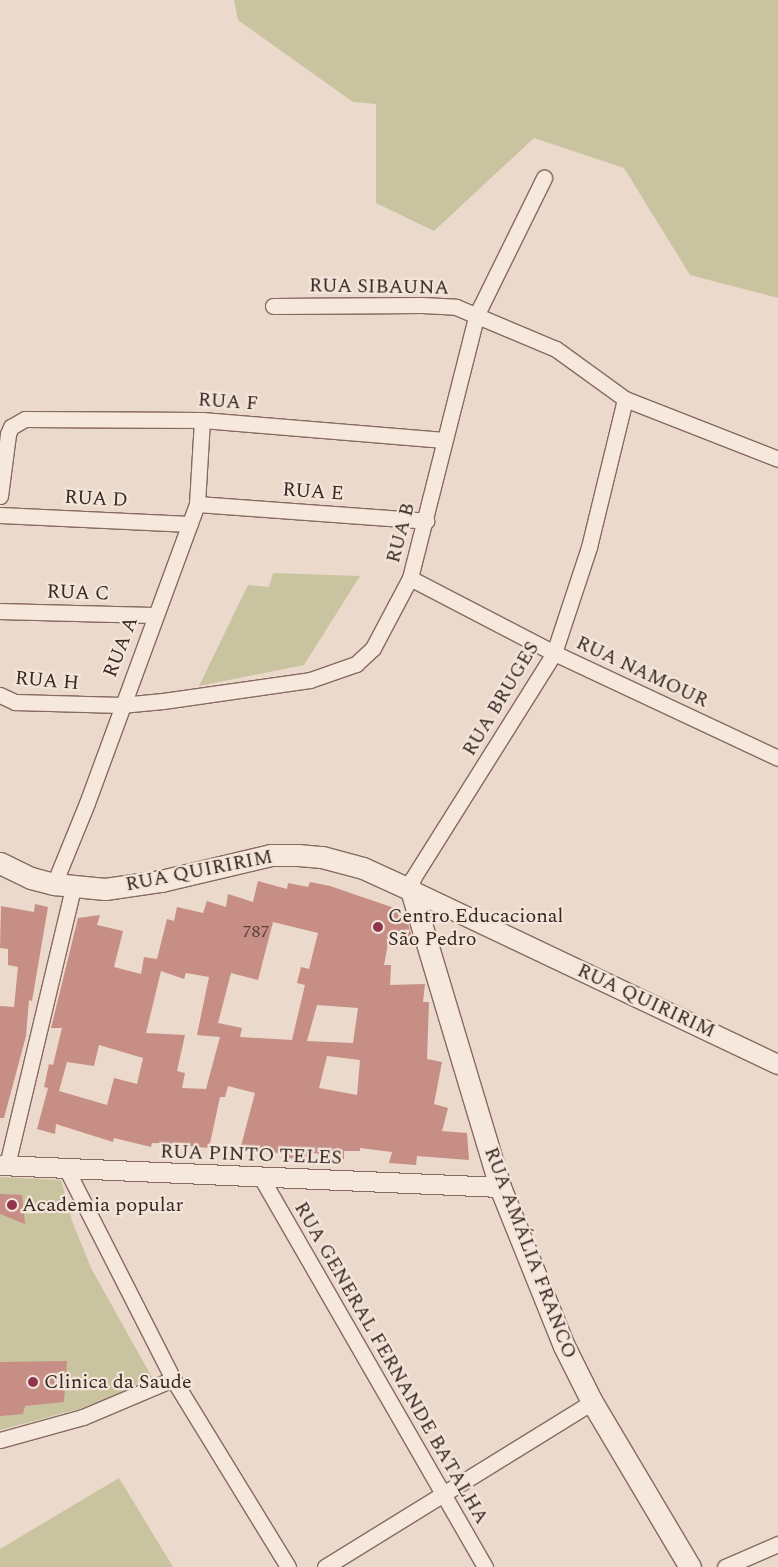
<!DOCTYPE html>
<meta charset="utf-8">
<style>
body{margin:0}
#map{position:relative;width:778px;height:1567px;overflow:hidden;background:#ebd9cb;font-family:Spectral,serif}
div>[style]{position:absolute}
.green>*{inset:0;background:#c9c39f}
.building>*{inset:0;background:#c68e84}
.roads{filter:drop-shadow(1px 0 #876a60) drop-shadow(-1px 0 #876a60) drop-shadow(0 1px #876a60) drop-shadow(0 -1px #876a60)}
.minor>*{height:15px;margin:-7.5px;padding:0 7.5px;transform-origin:7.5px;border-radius:7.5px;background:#f6e8dd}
.tertiary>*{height:19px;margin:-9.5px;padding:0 9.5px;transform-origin:9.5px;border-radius:9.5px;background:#f6e8dd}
.secondary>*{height:21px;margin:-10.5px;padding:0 10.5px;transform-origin:10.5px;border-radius:10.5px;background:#f6e8dd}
.dots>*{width:14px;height:14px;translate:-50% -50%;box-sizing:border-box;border:2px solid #f3e5da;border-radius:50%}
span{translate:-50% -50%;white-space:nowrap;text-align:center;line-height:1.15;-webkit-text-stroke:4.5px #f3e5da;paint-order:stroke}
.number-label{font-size:18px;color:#5c413a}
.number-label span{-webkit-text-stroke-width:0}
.street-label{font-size:20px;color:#392722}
.poi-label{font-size:20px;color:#392722}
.left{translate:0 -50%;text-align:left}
</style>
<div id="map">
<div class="green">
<i style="clip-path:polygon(234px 0,778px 0,778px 298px,690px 275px,624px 168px,534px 138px,434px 231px,376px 203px,376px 104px,353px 102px,238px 20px)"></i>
<i style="clip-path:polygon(273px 573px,360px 576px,304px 665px,199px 686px,248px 585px,269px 587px)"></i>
<i style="clip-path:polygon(0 1177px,61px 1180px,72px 1221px,92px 1270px,153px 1379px,112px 1400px,0 1430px)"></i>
<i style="clip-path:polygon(119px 1478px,173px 1567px,0 1567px,0 1549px)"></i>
</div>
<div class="building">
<i style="clip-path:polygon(evenodd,258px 881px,287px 889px,288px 883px,308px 887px,310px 882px,330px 886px,400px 910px,406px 916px,412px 937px,390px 933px,384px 965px,391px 965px,390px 985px,425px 984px,423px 1002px,429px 1002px,427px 1059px,442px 1062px,434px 1104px,448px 1108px,442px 1131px,467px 1133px,469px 1160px,417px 1156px,416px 1165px,389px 1163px,392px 1152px,360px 1148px,360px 1151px,344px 1151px,344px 1159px,310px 1152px,308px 1159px,287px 1158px,288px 1155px,241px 1146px,255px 1093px,228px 1086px,225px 1097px,220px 1097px,209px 1148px,157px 1143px,152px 1143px,151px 1147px,114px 1138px,113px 1142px,56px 1124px,55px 1134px,37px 1129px,48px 1088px,44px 1087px,49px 1064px,53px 1065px,62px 1028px,51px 1028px,78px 918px,100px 915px,97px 925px,123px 931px,114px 967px,141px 974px,144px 957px,157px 959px,167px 919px,174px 921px,177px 907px,203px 913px,207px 901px,226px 907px,228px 894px,253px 902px,258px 881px,273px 922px,318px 933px,309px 969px,301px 967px,297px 983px,305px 985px,292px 1040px,240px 1037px,242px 1028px,218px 1023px,231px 973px,258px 980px,273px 922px,258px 881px,161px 971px,184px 979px,186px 973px,209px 977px,197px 1035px,220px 1037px,206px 1089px,182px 1088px,185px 1073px,177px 1071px,185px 1035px,146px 1033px,161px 971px,258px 881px,317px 1005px,358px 1008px,353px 1043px,307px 1041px,317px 1005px,258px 881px,99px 1045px,143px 1058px,137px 1084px,114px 1078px,107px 1105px,59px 1091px,67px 1062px,94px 1066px,99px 1045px,258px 881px,327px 1056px,360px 1060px,357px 1095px,319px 1088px,327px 1056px)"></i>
<i style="clip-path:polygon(35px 904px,48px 907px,32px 1001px,29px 1000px,26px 1036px,4px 1118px,0 1118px,0 1006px,14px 1007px,18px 967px,8px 965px,8px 949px,0 948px,1px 906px,34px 912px)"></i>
<i style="clip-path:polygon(0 1194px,22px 1195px,25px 1224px,0 1214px)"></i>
<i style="clip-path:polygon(67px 1361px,64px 1402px,25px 1406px,23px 1414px,0 1416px,0 1362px)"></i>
</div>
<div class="roads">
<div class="minor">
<i style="left:273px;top:306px;width:149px;rotate:-0.4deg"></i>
<i style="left:422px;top:305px;width:34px;rotate:3deg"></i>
<i style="left:456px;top:307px;width:108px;rotate:22.8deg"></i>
<i style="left:556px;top:349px;width:85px;rotate:35.9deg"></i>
<i style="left:625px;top:399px;width:164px;rotate:21.4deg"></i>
<i style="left:0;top:496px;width:63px;rotate:-82.6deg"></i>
<i style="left:8px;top:434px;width:8px;rotate:-67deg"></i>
<i style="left:11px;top:427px;width:16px;rotate:-30deg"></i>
<i style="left:25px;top:419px;width:177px;rotate:0.3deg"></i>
<i style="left:202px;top:420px;width:243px;rotate:4.7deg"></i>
<i style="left:197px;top:504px;width:230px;rotate:4.2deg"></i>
<i style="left:0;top:515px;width:190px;rotate:2.7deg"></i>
<i style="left:410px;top:578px;width:162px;rotate:27.5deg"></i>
<i style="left:554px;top:653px;width:247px;rotate:25.1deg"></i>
<i style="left:0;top:611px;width:155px;rotate:1.5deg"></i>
<i style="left:0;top:695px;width:17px;rotate:25deg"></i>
<i style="left:15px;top:702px;width:106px;rotate:1.6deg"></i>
<i style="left:121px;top:705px;width:42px;rotate:-5.4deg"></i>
<i style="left:163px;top:701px;width:148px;rotate:-8.1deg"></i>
<i style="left:310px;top:680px;width:49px;rotate:-19.2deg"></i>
<i style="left:356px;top:664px;width:23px;rotate:-43deg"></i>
<i style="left:373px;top:648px;width:79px;rotate:-62.1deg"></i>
<i style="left:410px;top:578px;width:272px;rotate:-75.8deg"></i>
<i style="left:477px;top:314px;width:152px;rotate:-63.8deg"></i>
<i style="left:54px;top:884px;width:87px;rotate:-67.8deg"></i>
<i style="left:87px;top:803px;width:319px;rotate:-69.8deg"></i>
<i style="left:197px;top:504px;width:84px;rotate:-86.6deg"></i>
<i style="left:411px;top:890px;width:12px;rotate:-81deg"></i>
<i style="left:413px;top:878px;width:266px;rotate:-57.9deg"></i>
<i style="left:554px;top:653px;width:112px;rotate:-71.7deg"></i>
<i style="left:589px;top:547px;width:152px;rotate:-76.3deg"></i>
<i style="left:7px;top:1165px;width:285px;rotate:-76.6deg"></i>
<i style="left:66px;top:1168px;width:237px;rotate:63.1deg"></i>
<i style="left:173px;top:1379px;width:220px;rotate:58.5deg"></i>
<i style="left:262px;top:1179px;width:448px;rotate:60.1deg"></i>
<i style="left:0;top:1440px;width:86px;rotate:-15.5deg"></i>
<i style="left:83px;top:1417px;width:98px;rotate:-22.9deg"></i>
<i style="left:325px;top:1567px;width:314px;rotate:-31.7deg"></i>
<i style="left:725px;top:1567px;width:58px;rotate:-23.5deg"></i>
</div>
<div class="tertiary">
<i style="left:411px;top:890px;width:406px;rotate:25.4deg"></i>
<i style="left:0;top:1165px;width:500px;rotate:2.52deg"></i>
</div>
<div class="secondary">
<i style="left:0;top:863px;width:34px;rotate:26deg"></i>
<i style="left:31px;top:878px;width:24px;rotate:15deg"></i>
<i style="left:54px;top:884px;width:51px;rotate:5.6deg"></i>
<i style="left:105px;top:889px;width:57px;rotate:-8.1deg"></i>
<i style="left:161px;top:881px;width:113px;rotate:-13.3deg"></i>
<i style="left:271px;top:855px;width:27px"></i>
<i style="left:298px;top:855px;width:24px;rotate:5deg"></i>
<i style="left:322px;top:857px;width:42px;rotate:15deg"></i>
<i style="left:363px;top:868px;width:53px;rotate:24.6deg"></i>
<i style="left:411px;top:890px;width:310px;rotate:73.3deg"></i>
<i style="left:500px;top:1187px;width:171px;rotate:68.1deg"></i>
<i style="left:564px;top:1346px;width:63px;rotate:63.4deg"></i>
<i style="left:592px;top:1402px;width:192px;rotate:59.3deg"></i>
</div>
</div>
<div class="dots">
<i style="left:378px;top:927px;background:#91354e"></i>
<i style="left:12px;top:1205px;background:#91354e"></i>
<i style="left:33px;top:1382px;background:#91354e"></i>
</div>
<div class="number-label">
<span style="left:256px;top:932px">787</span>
</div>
<div class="street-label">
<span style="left:379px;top:287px;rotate:1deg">RUA SIBAUNA</span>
<span style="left:228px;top:402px;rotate:4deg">RUA F</span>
<span style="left:313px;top:492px;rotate:4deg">RUA E</span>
<span style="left:96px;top:499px;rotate:3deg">RUA D</span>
<span style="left:401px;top:533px;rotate:-75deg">RUA B</span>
<span style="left:78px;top:593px;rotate:2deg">RUA C</span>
<span style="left:121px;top:647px;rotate:-69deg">RUA A</span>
<span style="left:642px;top:672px;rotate:25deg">RUA NAMOUR</span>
<span style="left:47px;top:681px;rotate:5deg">RUA H</span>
<span style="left:501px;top:699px;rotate:-59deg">RUA BRUGES</span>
<span style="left:199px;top:871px;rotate:-11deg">RUA QUIRIRIM</span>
<span style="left:646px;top:1001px;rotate:25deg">RUA QUIRIRIM</span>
<span style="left:251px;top:1155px;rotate:2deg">RUA PINTO TELES</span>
<span style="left:530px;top:1253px;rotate:69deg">RUA AMÁLIA FRANCO</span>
<span style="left:391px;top:1363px;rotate:60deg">RUA GENERAL FERNANDE BATALHA</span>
</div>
<div class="poi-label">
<span class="left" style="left:388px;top:928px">Centro Educacional<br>São Pedro</span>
<span class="left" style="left:22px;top:1205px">Academia popular</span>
<span class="left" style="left:44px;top:1382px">Clinica da Saude</span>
</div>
</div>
